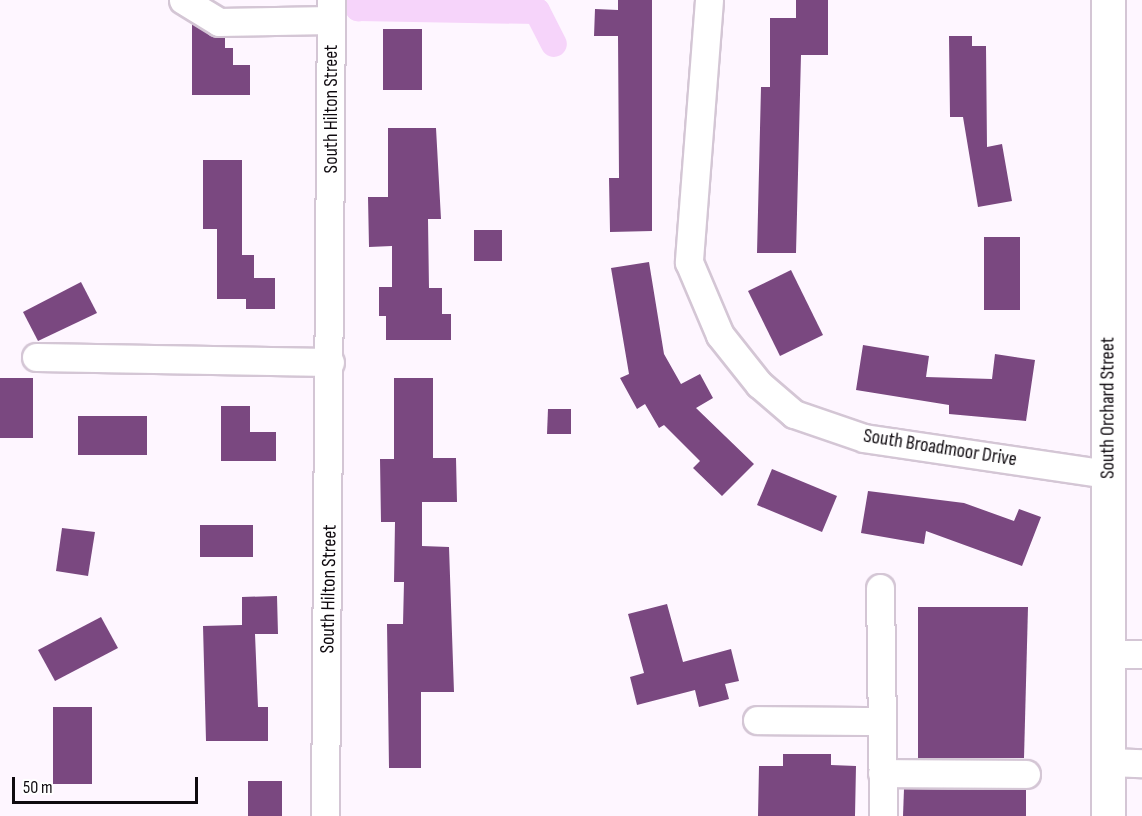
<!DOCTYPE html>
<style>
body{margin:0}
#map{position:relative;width:1142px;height:816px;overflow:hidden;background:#fef6ff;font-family:"Sofia Sans Condensed",sans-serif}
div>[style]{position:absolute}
.canal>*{height:26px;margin:-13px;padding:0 13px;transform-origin:13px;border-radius:13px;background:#f6d4fa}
.building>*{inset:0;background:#7a4880}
.roads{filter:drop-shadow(2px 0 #d4c6d5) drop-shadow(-2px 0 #d4c6d5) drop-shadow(0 2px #d4c6d5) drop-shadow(0 -2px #d4c6d5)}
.minor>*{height:27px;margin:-13.5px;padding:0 13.5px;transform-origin:13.5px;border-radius:13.5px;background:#fff}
.major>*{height:33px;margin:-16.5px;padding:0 16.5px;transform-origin:16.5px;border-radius:16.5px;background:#fff}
span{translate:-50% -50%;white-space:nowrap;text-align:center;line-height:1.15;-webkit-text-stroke:6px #fff;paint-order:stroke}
.street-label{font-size:20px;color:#0f0a0f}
.scale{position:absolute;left:12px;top:777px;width:186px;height:27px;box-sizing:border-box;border:3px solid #0f0a0f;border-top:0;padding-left:8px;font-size:18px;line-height:21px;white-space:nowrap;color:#0f0a0f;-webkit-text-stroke:4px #fff;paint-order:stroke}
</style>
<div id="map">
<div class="canal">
<i style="left:355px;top:0;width:9px;rotate:69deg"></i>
<i style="left:358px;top:8px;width:179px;rotate:1deg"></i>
<i style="left:537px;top:11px;width:37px;rotate:63deg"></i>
</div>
<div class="building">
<i style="clip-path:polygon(618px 0,652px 0,652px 231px,610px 232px,609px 178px,619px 178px,618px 36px,594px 36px,595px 9px,618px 10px)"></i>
<i style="clip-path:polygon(796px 0,828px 0,828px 55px,801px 55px,796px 253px,757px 253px,761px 87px,770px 87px,770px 18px,796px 18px)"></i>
<i style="clip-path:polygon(192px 24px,225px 38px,225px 48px,233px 48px,233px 65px,250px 65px,250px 95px,192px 95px)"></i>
<i style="clip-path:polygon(383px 29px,422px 29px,422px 90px,383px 90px)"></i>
<i style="clip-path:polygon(949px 36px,972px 36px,972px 46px,986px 46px,987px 147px,1002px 144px,1012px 201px,978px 207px,963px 117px,950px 117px)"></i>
<i style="clip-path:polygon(388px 128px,436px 128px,441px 219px,428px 219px,429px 288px,442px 288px,442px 314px,451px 314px,451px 340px,386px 340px,386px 316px,379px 316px,379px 287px,392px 287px,392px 246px,369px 247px,368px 197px,388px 197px)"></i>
<i style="clip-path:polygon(203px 160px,242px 160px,242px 255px,254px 255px,254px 278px,275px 278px,275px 309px,246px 309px,246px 299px,217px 299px,217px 229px,203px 229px)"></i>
<i style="clip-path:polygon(474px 230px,502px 230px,502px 261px,474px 261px)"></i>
<i style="clip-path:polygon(984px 237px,1020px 237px,1020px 310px,984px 310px)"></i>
<i style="clip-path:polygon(649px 262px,664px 354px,681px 384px,700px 374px,713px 398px,696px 408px,754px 464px,722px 496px,693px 468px,700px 461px,664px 425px,659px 428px,645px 404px,637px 409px,620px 378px,629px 374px,611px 268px)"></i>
<i style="clip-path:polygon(791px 270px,823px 335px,780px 356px,748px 291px)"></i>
<i style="clip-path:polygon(81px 282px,97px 313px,38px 341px,23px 312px)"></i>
<i style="clip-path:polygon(863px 345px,929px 356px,926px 377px,992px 379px,995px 354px,1035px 360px,1026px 421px,949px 414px,949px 405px,856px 390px)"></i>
<i style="clip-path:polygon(0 378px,33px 378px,33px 438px,0 438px)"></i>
<i style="clip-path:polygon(394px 378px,433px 378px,433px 458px,456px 458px,457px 502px,422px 502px,422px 546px,449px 547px,454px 692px,421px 692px,421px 768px,389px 768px,387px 624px,403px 624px,404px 582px,394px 582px,395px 522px,381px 522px,380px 459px,394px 459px)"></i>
<i style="clip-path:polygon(221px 406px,250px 406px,250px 432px,276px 432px,276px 461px,221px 461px)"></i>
<i style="clip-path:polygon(548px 409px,571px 409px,571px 434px,547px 434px)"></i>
<i style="clip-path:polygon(78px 416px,147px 416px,147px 455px,78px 455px)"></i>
<i style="clip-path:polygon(772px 469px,837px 496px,822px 532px,757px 505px)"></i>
<i style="clip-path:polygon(868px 491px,964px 503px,1014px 521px,1019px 509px,1041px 517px,1022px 566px,926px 531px,924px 544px,861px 533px)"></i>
<i style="clip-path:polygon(200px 525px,253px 525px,253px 557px,200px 557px)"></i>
<i style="clip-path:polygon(62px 528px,95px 532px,88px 576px,56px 571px)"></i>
<i style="clip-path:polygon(277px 596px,278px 634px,255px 634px,258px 707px,268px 707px,268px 741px,206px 741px,203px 626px,242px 625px,242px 597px)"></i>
<i style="clip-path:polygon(667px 604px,683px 662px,731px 649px,739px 681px,725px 684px,729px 699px,699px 707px,695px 690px,637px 705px,630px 677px,644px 673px,628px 614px)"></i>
<i style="clip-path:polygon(918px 607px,1028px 607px,1024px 758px,918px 758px)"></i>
<i style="clip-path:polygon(101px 617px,118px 648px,55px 681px,38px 650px)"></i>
<i style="clip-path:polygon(53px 707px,92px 707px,92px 784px,53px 784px)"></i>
<i style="clip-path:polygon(783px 754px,831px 754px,831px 765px,856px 766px,855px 816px,758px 816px,759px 766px,783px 766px)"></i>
<i style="clip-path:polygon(248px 781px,282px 781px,282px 816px,248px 816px)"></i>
<i style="clip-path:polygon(904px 789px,1026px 790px,1026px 816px,903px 816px)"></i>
</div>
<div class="roads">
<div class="minor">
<i style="left:183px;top:0;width:42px;rotate:31.4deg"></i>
<i style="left:219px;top:22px;width:112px;rotate:-1deg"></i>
<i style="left:709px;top:0;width:263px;rotate:94.4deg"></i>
<i style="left:689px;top:262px;width:79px;rotate:67deg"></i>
<i style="left:720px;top:335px;width:63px;rotate:51.5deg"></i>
<i style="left:759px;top:384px;width:46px;rotate:40.6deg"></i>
<i style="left:794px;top:414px;width:74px;rotate:18.9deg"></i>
<i style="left:864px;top:438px;width:247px;rotate:8.4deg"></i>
<i style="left:36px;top:357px;width:294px;rotate:1deg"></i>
<i style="left:880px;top:588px;width:228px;rotate:89.2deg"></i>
<i style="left:1108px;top:654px;width:34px"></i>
<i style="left:757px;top:720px;width:124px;rotate:0.5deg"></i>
<i style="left:1108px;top:762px;width:34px;rotate:2deg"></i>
<i style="left:882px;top:773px;width:144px;rotate:0.4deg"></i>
<i style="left:325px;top:816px;width:816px;rotate:-89.58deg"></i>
</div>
<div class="major">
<i style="left:1108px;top:0;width:816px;rotate:90deg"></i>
</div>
</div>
<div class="street-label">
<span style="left:331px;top:109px;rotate:-90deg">South Hilton Street</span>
<span style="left:1108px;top:408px;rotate:-90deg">South Orchard Street</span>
<span style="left:940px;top:448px;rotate:9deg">South Broadmoor Drive</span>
<span style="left:329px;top:589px;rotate:-89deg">South Hilton Street</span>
</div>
<div class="scale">50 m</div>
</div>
